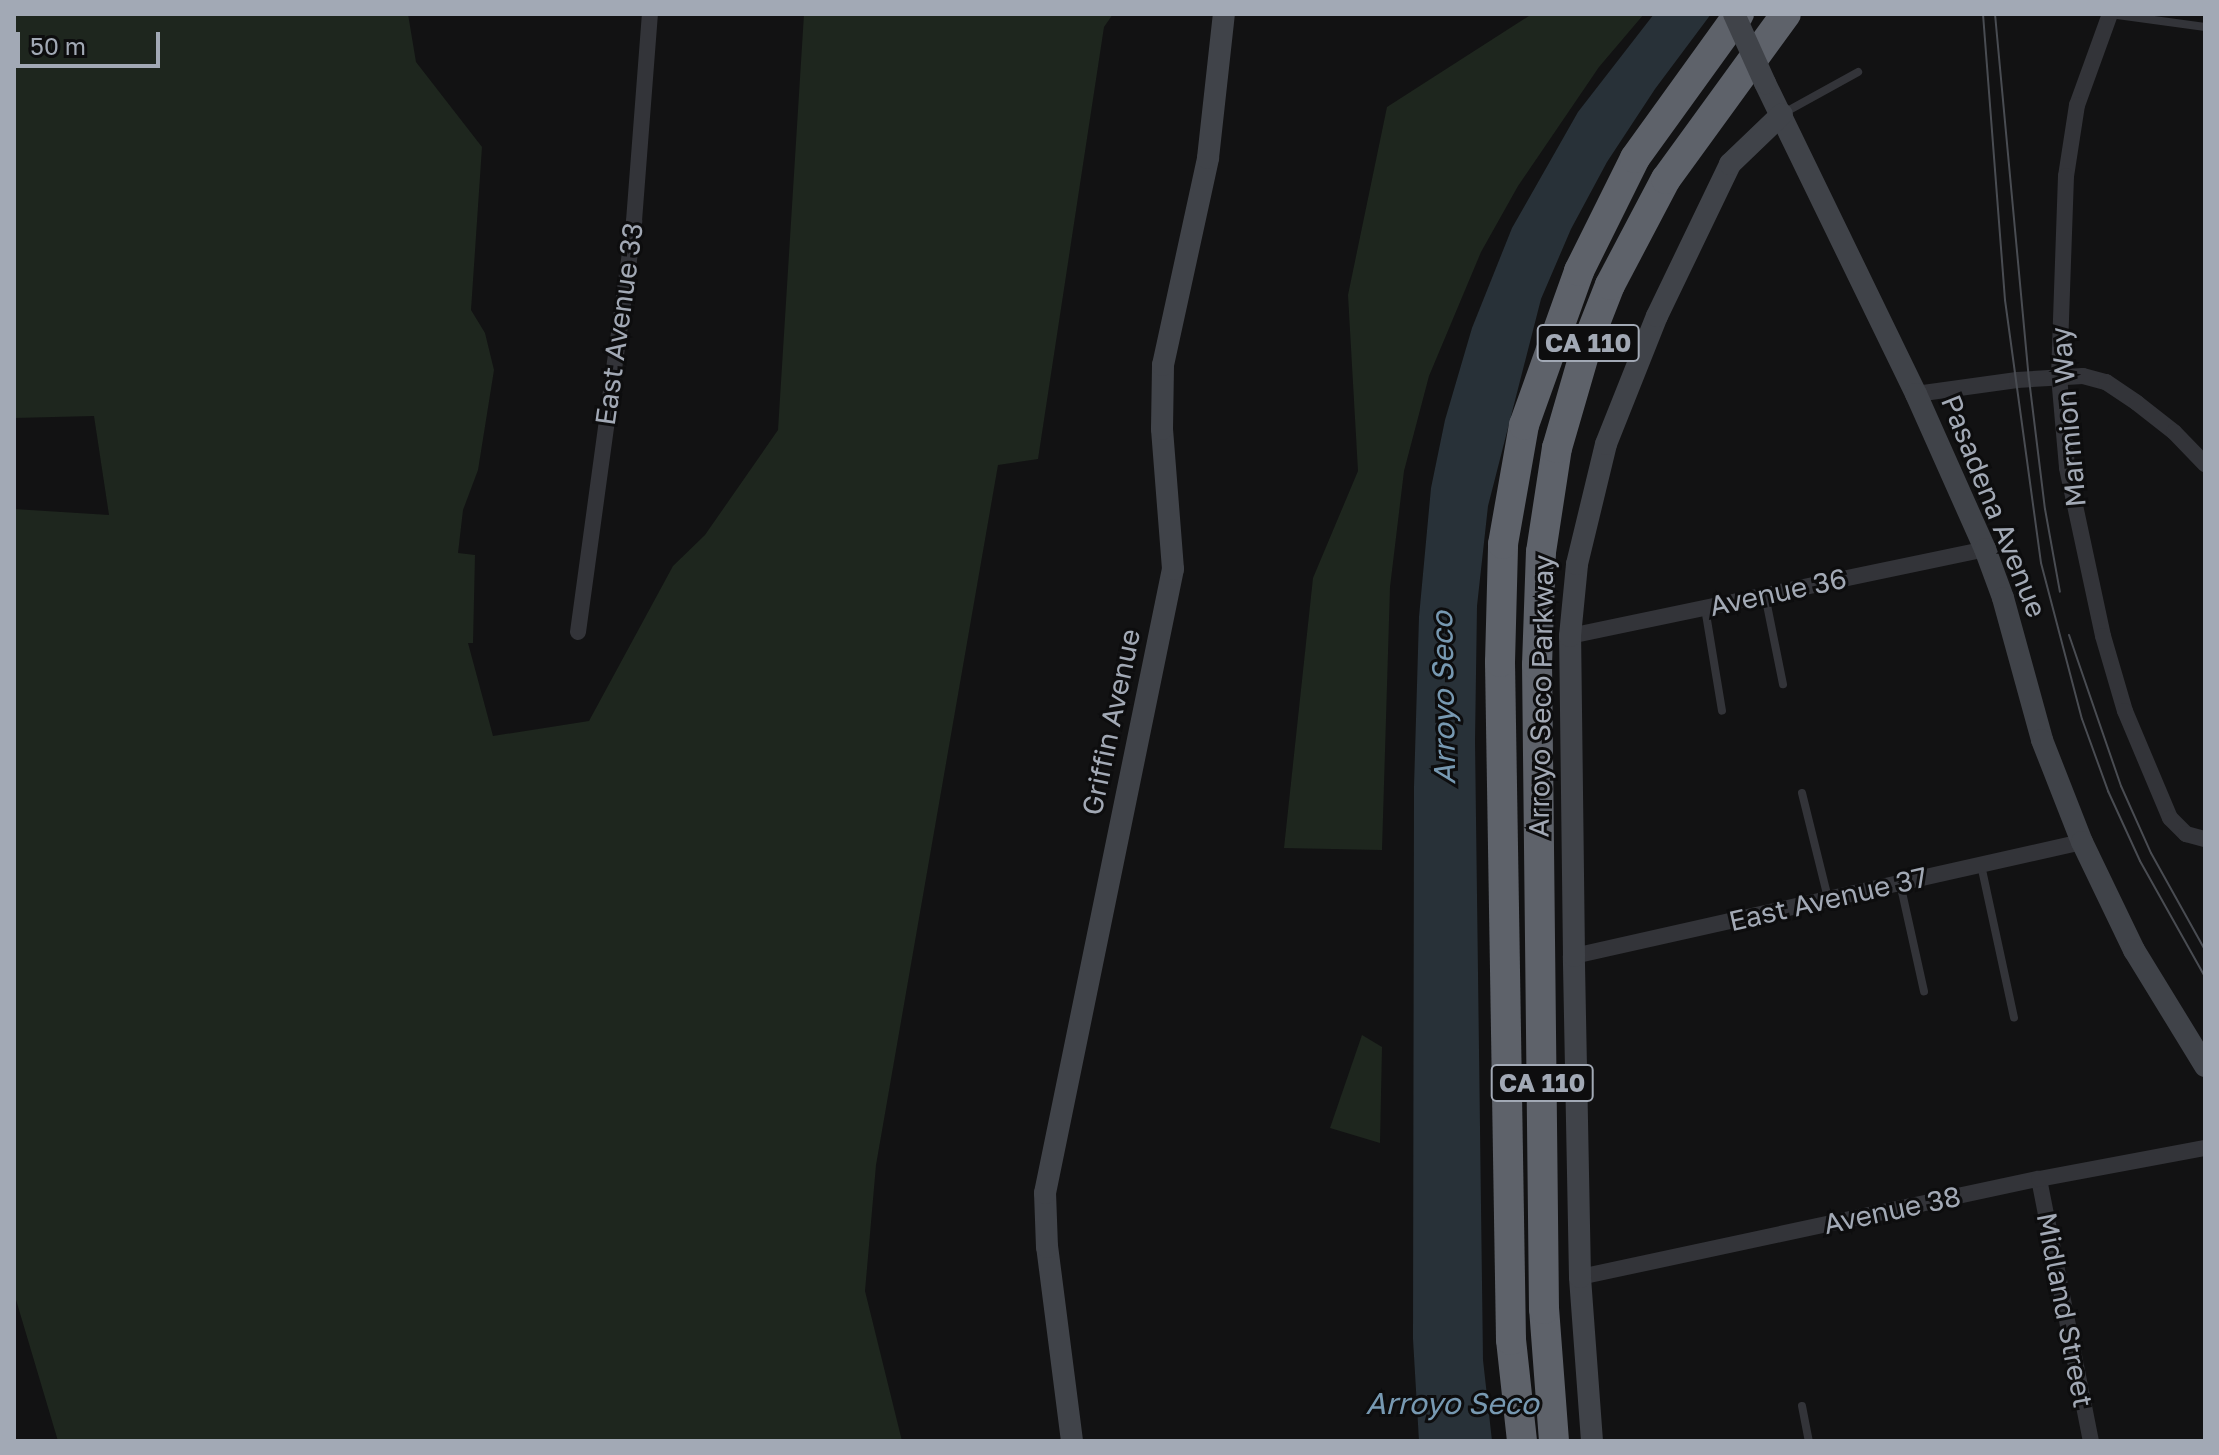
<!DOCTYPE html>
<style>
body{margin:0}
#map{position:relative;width:2219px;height:1455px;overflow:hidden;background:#121213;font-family:"Golos Text",sans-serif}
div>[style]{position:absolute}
.green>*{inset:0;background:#1e261e}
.water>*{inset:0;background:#283138}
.lane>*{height:8px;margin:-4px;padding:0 4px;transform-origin:4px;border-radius:4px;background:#333439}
.street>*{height:16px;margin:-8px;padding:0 8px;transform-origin:8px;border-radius:8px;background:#333439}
.secondary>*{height:22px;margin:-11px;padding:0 11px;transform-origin:11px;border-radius:11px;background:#404349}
.highway>*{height:30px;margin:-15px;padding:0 15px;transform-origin:15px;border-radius:15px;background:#5e626a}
.tram>*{height:2px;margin:-1px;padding:0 1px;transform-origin:1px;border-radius:1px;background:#494c52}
.secondary-bridge>*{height:22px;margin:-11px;padding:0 11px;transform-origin:11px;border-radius:11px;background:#404349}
span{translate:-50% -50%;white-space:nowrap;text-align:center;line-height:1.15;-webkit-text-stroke:6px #0d0d0e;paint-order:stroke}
.shield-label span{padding:2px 6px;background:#0d0d0e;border:2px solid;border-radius:6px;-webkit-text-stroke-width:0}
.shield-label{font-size:26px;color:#a2a9b5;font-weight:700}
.street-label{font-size:28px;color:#a2a9b5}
.water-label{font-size:30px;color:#7799b2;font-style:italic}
.frame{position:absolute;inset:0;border:16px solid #a2a9b5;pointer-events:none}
.scale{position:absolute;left:16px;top:32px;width:144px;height:36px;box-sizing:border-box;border:4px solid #a2a9b5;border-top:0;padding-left:10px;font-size:24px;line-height:28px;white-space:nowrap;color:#a2a9b5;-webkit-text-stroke:6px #0d0d0e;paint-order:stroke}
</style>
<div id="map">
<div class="green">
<i style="clip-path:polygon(14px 14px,408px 14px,416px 62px,482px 147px,471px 310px,485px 333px,494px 370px,478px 470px,463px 510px,458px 553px,475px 555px,473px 643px,468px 643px,493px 736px,589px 721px,673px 566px,705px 535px,778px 430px,804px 14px,1113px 14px,1104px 27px,1038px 459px,998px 465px,876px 1165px,865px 1291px,902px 1441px,58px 1441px,14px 1293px,14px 509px,109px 515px,94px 416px,14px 418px)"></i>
<i style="clip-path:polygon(1532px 14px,1644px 14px,1599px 67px,1518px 186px,1481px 252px,1429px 376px,1404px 471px,1390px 587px,1382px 850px,1284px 848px,1313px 578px,1358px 471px,1348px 295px,1387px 107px)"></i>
<i style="clip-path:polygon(1362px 1035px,1382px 1047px,1380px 1143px,1330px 1128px)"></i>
</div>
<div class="water">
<i style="clip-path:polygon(1654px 14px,1711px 14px,1655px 89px,1607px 162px,1571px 229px,1541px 299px,1488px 506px,1477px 606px,1475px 741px,1483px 1360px,1492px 1441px,1419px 1441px,1413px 1339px,1414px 787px,1419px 617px,1431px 488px,1445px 420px,1472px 328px,1512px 228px,1578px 112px)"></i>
</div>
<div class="lane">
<i style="left:2110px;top:14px;width:96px;rotate:7.8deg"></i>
<i style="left:1782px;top:114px;width:87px;rotate:-28.9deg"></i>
<i style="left:1765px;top:595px;width:91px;rotate:78.6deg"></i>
<i style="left:1705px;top:608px;width:104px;rotate:80.6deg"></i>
<i style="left:1802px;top:793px;width:108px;rotate:76.1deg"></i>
<i style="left:1981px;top:865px;width:156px;rotate:77.8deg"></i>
<i style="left:1900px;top:883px;width:111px;rotate:77.5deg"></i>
<i style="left:1802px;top:1406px;width:36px;rotate:79deg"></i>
</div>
<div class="street">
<i style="left:2110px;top:14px;width:97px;rotate:109.9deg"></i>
<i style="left:2077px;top:105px;width:72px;rotate:98.8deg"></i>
<i style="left:2066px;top:176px;width:200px;rotate:92deg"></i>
<i style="left:2059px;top:376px;width:92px;rotate:85deg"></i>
<i style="left:2067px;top:468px;width:172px;rotate:77.9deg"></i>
<i style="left:2103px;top:636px;width:78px;rotate:73.7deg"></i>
<i style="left:2125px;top:711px;width:116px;rotate:67.2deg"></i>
<i style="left:2170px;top:818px;width:23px;rotate:45deg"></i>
<i style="left:2186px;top:834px;width:20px;rotate:15deg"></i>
<i style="left:1916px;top:394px;width:102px;rotate:-7.9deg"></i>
<i style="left:2017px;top:380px;width:66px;rotate:-3.5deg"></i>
<i style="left:2083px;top:376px;width:24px;rotate:15deg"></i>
<i style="left:2106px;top:382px;width:37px;rotate:34deg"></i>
<i style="left:2137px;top:403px;width:47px;rotate:38.1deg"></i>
<i style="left:2174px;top:432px;width:45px;rotate:45.9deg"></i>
<i style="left:578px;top:632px;width:415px;rotate:-82.2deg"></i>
<i style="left:634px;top:221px;width:208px;rotate:-85.6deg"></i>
<i style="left:1570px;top:636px;width:424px;rotate:-11.8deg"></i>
<i style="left:1574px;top:956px;width:521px;rotate:-12.65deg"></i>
<i style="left:2039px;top:1179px;width:267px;rotate:78.8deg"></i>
<i style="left:1580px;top:1277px;width:469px;rotate:-12.1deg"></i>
<i style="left:2039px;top:1179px;width:169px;rotate:-10.6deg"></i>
</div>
<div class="secondary">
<i style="left:1765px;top:83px;width:346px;rotate:64.1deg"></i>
<i style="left:1916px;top:394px;width:170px;rotate:66deg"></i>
<i style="left:1985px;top:549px;width:52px;rotate:69.8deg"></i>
<i style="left:2003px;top:598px;width:147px;rotate:74.6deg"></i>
<i style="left:2042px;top:740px;width:110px;rotate:68.6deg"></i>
<i style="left:2082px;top:842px;width:120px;rotate:64.3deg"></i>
<i style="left:2134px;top:950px;width:136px;rotate:58.5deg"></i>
<i style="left:1072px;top:1441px;width:196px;rotate:-97.3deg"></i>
<i style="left:1047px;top:1247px;width:54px;rotate:-92.1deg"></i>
<i style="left:1045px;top:1193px;width:637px;rotate:-78.41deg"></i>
<i style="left:1173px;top:569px;width:140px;rotate:-94.5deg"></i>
<i style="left:1162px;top:429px;width:64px;rotate:-89.1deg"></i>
<i style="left:1163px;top:365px;width:212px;rotate:-77.7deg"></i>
<i style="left:1208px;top:158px;width:145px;rotate:-83.7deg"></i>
<i style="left:1592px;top:1441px;width:164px;rotate:-94.2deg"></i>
<i style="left:1580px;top:1277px;width:321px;rotate:-91.1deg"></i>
<i style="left:1574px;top:956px;width:320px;rotate:-90.7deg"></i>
<i style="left:1570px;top:636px;width:72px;rotate:-84.4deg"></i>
<i style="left:1577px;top:564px;width:123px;rotate:-76.4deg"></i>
<i style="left:1606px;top:444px;width:138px;rotate:-68.3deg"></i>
<i style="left:1657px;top:316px;width:169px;rotate:-64.3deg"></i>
<i style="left:1730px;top:164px;width:72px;rotate:-43.9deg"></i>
</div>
<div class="highway">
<i style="left:1522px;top:1441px;width:102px;rotate:-96.2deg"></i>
<i style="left:1511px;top:1340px;width:678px;rotate:-90.93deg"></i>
<i style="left:1500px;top:662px;width:118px;rotate:-88.5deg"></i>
<i style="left:1503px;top:544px;width:121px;rotate:-80deg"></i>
<i style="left:1524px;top:425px;width:164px;rotate:-70.3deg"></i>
<i style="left:1579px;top:271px;width:126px;rotate:-63.6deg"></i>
<i style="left:1635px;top:158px;width:178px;rotate:-54.2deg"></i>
<i style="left:1554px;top:1441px;width:132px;rotate:-94.3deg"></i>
<i style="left:1544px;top:1309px;width:644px;rotate:-90.62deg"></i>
<i style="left:1537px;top:665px;width:113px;rotate:-88deg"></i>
<i style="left:1541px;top:552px;width:105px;rotate:-81.3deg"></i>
<i style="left:1557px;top:448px;width:111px;rotate:-73.8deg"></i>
<i style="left:1588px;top:341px;width:60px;rotate:-68.6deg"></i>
<i style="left:1610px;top:285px;width:120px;rotate:-62.2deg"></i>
<i style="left:1666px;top:179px;width:204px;rotate:-54deg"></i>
</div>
<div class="tram">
<i style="left:1983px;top:14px;width:287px;rotate:85.6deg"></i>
<i style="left:2005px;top:300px;width:265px;rotate:82.2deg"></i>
<i style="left:2041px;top:563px;width:161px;rotate:75.3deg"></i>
<i style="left:2082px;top:719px;width:77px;rotate:70.1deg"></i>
<i style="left:2108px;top:791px;width:77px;rotate:65.4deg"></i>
<i style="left:2140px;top:861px;width:133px;rotate:60.7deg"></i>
<i style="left:1995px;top:14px;width:367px;rotate:84.7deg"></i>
<i style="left:2029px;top:379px;width:131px;rotate:83deg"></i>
<i style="left:2045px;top:509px;width:84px;rotate:79.8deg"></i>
<i style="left:2069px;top:635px;width:160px;rotate:71deg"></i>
<i style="left:2121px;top:786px;width:73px;rotate:65.9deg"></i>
<i style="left:2151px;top:853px;width:111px;rotate:60.9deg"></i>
</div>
<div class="secondary-bridge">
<i style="left:1734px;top:14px;width:76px;rotate:65.8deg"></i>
</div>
<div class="shield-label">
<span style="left:1588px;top:343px">CA 110</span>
<span style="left:1542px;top:1083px">CA 110</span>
</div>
<div class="street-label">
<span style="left:619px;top:324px;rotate:-82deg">East Avenue 33</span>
<span style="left:2068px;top:417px;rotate:-95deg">Marmion Way</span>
<span style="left:1994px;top:506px;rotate:68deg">Pasadena Avenue</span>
<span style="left:1778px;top:592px;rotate:-12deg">Avenue 36</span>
<span style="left:1541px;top:696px;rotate:-89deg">Arroyo Seco Parkway</span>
<span style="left:1111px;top:722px;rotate:-78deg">Griffin Avenue</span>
<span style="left:1828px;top:899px;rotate:-13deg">East Avenue 37</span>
<span style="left:1892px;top:1210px;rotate:-12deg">Avenue 38</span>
<span style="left:2065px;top:1310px;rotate:79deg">Midland Street</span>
</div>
<div class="water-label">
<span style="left:1443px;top:698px;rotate:-91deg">Arroyo Seco</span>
<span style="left:1452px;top:1403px">Arroyo Seco</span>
</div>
<div class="frame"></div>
<div class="scale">50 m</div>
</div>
